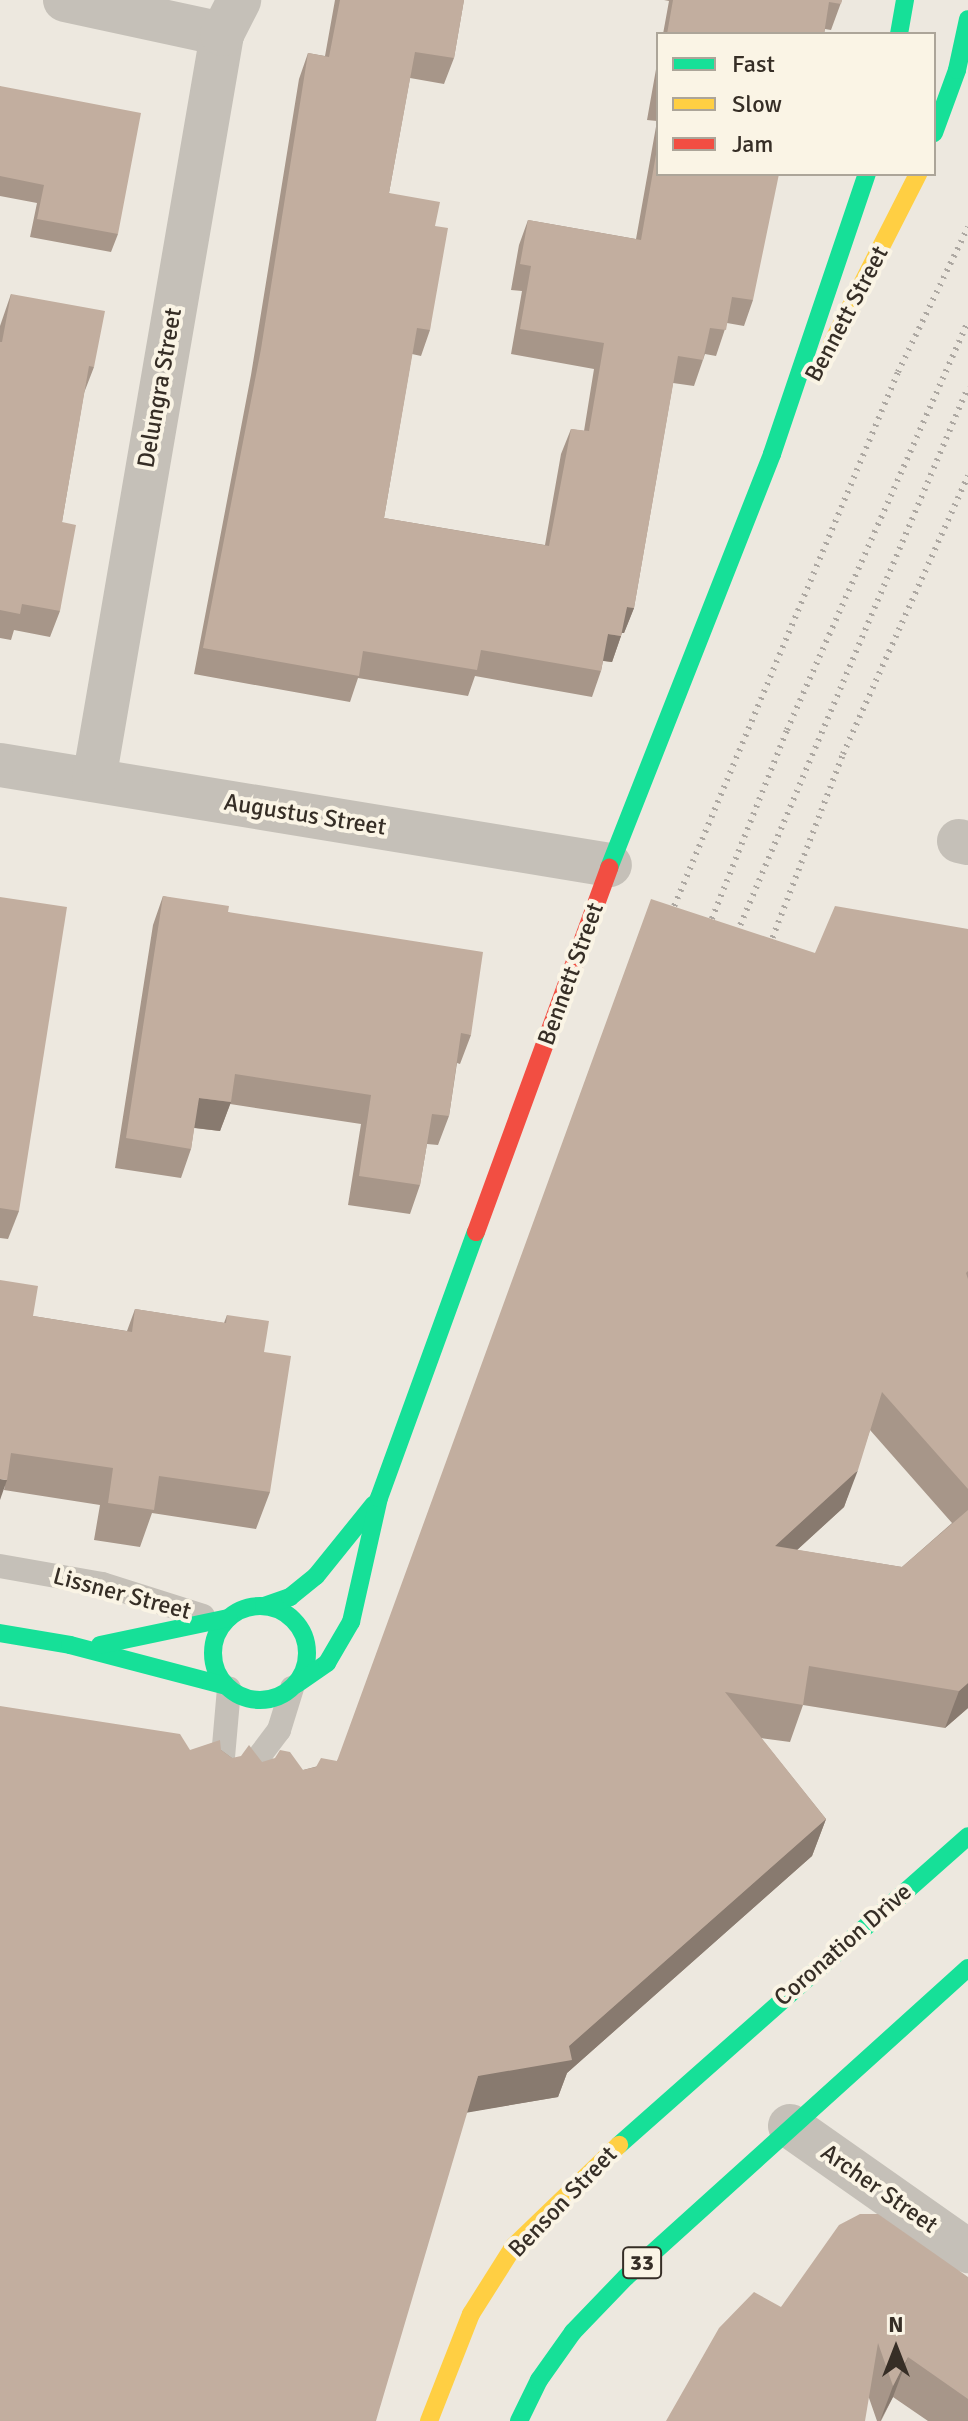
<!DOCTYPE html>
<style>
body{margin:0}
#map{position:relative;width:968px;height:2421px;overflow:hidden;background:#ede8df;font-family:Signika,sans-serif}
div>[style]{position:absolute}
.lane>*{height:24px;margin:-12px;padding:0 12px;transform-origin:12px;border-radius:12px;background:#c5c0b8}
.street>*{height:44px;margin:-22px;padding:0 22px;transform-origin:22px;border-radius:22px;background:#c5c0b8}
.fast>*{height:18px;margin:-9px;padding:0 9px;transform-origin:9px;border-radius:9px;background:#16e098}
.fast>.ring{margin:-9px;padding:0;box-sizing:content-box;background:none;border:18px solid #16e098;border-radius:50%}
.slow>*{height:18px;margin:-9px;padding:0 9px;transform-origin:9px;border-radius:9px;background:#ffcf43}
.jam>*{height:18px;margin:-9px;padding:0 9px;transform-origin:9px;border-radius:9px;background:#f24e42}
.rail>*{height:6px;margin-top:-3px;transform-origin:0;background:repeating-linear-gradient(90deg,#ada8a2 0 2px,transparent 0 8px)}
.wall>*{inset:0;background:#a79689}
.shaded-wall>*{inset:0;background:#887a6f}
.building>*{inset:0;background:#c2ae9f}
span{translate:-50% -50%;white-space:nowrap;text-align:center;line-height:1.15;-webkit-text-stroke:8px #faf4e5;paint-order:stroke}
.shield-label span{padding:2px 6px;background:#faf4e5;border:2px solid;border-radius:6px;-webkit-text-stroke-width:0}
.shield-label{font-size:22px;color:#362e26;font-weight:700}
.street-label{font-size:24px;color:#362e26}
.legend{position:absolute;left:656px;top:32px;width:280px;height:144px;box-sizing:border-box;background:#faf4e5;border:2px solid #aca599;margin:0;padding:10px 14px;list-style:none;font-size:24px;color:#362e26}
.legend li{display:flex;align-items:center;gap:16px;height:40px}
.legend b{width:40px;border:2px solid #aca599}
.north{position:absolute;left:856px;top:2309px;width:80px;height:80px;-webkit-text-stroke:6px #faf4e5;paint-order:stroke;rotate:0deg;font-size:22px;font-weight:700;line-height:32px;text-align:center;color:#362e26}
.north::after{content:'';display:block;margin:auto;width:28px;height:36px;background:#362e26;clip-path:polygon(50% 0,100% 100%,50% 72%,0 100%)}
</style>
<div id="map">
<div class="lane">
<i style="left:0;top:1566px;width:104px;rotate:10deg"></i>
<i style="left:102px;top:1584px;width:106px;rotate:17.6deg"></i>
<i style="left:221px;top:1780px;width:92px;rotate:-85deg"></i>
<i style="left:252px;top:1784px;width:31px;rotate:-73deg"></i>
<i style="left:261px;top:1754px;width:30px;rotate:-53deg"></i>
<i style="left:279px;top:1730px;width:44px;rotate:-72.8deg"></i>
</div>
<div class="street">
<i style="left:65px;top:0;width:161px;rotate:12.2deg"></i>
<i style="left:0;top:765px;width:618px;rotate:9.31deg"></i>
<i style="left:94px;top:780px;width:757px;rotate:-80.26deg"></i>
<i style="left:222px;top:34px;width:38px;rotate:-63deg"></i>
<i style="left:959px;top:841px;width:9px;rotate:13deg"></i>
<i style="left:790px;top:2126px;width:218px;rotate:35.1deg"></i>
</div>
<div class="fast">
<i style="left:899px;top:34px;width:35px;rotate:-80deg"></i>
<i style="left:934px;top:133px;width:67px;rotate:-69.9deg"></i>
<i style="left:957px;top:70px;width:52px;rotate:-77.8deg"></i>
<i style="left:609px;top:868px;width:445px;rotate:-68.5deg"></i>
<i style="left:772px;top:454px;width:296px;rotate:-71.3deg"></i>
<i class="ring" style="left:213px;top:1606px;width:76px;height:76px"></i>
<i style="left:264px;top:1606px;width:28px;rotate:-19deg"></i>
<i style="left:290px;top:1597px;width:33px;rotate:-39deg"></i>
<i style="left:316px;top:1576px;width:92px;rotate:-51.1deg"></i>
<i style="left:0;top:1633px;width:71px;rotate:9.7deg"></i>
<i style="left:70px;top:1645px;width:161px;rotate:14.7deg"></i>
<i style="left:100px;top:1645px;width:131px;rotate:-11.9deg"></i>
<i style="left:297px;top:1684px;width:37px;rotate:-35deg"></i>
<i style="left:327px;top:1663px;width:48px;rotate:-59.7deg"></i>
<i style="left:351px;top:1622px;width:127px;rotate:-77.3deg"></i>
<i style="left:379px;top:1498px;width:283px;rotate:-70deg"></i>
<i style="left:619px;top:2145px;width:466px;rotate:-41.5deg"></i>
<i style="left:519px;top:2421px;width:46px;rotate:-64deg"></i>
<i style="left:539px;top:2380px;width:59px;rotate:-54.7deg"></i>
<i style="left:573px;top:2332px;width:76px;rotate:-46.1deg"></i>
<i style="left:626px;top:2277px;width:461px;rotate:-42.1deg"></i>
</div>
<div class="slow">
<i style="left:832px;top:343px;width:190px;rotate:-63deg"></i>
<i style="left:429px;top:2421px;width:115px;rotate:-68.6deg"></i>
<i style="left:471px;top:2314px;width:80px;rotate:-57.7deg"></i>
<i style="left:514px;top:2246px;width:146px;rotate:-43.9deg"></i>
</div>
<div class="jam">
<i style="left:476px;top:1232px;width:388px;rotate:-69.9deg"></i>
</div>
<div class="rail">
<i style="left:665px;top:928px;width:603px;rotate:-67.26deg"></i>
<i style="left:898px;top:372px;width:161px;rotate:-64.2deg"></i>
<i style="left:703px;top:941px;width:227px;rotate:-68.3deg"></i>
<i style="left:787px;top:730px;width:447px;rotate:-66.1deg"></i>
<i style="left:731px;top:947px;width:608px;rotate:-67.06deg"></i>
<i style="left:764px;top:960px;width:221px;rotate:-69deg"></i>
<i style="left:843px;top:754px;width:305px;rotate:-65.8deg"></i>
</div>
<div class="wall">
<i style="clip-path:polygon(335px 0,464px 0,454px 58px,444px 84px,410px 78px,389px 193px,435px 226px,430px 330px,421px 356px,412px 354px,384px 518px,545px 545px,561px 454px,571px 429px,584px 431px,594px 369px,511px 354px,522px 291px,511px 290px,519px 245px,528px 220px,636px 239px,657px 121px,647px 120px,658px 58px,658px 174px,753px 300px,744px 326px,727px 323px,716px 356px,705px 354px,694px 386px,673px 383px,634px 608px,624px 633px,622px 633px,612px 662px,603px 661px,601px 671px,592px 697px,475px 676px,468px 696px,358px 678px,350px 702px,194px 674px,251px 375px,299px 79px,308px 53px,325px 56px)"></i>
<i style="clip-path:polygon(664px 0,842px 0,831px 30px,825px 29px,824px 34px,663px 34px,669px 1px)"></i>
<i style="clip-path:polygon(0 86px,118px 234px,111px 252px,30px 237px,37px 203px,0 196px)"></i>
<i style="clip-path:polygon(11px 294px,94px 367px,84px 393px,62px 522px,60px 611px,50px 637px,14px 630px,11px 640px,0 638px,0 326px)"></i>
<i style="clip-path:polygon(163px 896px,228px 912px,471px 1035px,460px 1064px,457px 1063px,449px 1116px,438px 1145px,427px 1144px,420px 1185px,410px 1214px,348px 1205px,361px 1124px,230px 1104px,220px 1131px,194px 1128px,191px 1149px,181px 1178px,115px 1168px,153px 925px)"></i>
<i style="clip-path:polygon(0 897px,19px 1211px,8px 1239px,0 1238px)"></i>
<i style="clip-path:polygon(evenodd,968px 929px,968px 1708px,945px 1728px,803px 1705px,790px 1742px,761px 1738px,826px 1819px,812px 1856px,567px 2073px,558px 2097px,467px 2112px,190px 1750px,221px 1750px,232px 1758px,262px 1762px,303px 1770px,337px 1761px,815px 953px,968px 929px,870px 1430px,952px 1523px,902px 1567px,797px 1550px,844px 1507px,870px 1430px)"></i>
<i style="clip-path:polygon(135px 1309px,224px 1323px,227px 1315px,264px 1352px,270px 1492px,256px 1529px,152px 1513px,140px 1547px,94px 1540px,100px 1505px,4px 1490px,33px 1316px,127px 1331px)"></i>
<i style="clip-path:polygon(968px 2277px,968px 2421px,928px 2421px,893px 2397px,881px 2421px,877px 2421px,869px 2398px,781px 2307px)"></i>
</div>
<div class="shaded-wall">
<i style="clip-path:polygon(627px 607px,634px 608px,624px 633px,617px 633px)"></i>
<i style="clip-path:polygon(608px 634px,621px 636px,612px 662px,598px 660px)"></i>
<i style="clip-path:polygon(199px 1098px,231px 1102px,220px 1131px,188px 1127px)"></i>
<i style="clip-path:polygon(858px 1470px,844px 1507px,761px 1583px,775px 1546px)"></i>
<i style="clip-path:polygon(0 1479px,7px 1480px,0 1500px)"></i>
<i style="clip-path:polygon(968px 1683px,968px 1708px,945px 1728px,959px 1691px)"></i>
<i style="clip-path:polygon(826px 1819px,812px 1856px,567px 2073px,558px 2097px,465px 2113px,478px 2076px,569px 2046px)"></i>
<i style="clip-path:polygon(908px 2357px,893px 2397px,880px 2421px,893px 2386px)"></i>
</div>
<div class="building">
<i style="clip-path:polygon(340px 0,464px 0,454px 58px,415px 52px,389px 193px,440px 202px,435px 226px,448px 228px,430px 330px,417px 328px,384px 518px,549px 546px,571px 429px,589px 431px,604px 343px,520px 329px,531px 266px,520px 264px,528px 220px,641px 240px,658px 143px,658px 174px,779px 174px,753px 300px,732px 297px,726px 330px,710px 328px,703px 360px,678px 356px,634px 608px,627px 607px,621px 636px,608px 634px,601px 671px,481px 650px,477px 670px,363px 651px,359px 676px,203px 648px,261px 349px,308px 53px,329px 57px)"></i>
<i style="clip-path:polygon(673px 0,842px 0,841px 4px,829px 2px,824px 34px,667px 34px)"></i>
<i style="clip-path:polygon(0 86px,141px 113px,118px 234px,37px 219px,44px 185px,0 176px)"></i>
<i style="clip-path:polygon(11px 294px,105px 311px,94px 367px,89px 366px,62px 522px,76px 525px,60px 611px,22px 604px,20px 614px,0 610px,0 342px,2px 342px)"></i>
<i style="clip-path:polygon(163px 896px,229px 906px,228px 912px,483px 952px,471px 1035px,461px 1033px,449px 1116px,432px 1114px,420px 1185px,359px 1176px,371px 1095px,235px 1074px,231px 1102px,199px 1098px,191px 1149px,126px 1138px)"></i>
<i style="clip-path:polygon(0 897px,67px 907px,19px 1211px,0 1208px)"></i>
<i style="clip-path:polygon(651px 899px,815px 953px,835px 906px,968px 929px,968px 1271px,966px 1273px,968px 1279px,968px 1489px,882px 1392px,858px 1470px,775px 1546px,902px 1567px,968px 1510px,968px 1683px,959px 1691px,809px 1666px,803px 1705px,725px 1692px,826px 1819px,569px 2046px,572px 2060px,478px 2076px,376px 2421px,0 2421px,0 1706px,180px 1734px,190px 1750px,220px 1740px,221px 1750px,232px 1758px,241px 1756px,249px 1745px,262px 1762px,275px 1758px,280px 1750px,290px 1752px,303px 1770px,316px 1767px,321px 1758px,337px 1761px)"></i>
<i style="clip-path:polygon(0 1280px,38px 1286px,33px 1316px,132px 1332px,135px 1309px,226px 1323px,227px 1315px,269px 1321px,264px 1352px,291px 1356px,270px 1492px,159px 1476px,154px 1510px,108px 1503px,113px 1468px,11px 1453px,7px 1480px,0 1479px)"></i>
<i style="clip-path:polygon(860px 2214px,878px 2214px,968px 2277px,968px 2399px,908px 2357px,893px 2386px,878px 2343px,865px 2421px,666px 2421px,719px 2328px,754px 2292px,781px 2307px,839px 2225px)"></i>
</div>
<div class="shield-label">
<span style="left:642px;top:2263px">33</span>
</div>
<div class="street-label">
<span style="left:847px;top:314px;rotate:-62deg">Bennett Street</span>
<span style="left:160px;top:388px;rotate:-80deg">Delungra Street</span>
<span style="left:305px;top:815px;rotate:9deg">Augustus Street</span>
<span style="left:571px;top:974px;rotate:-70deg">Bennett Street</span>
<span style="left:122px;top:1594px;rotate:15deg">Lissner Street</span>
<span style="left:843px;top:1945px;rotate:-41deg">Coronation Drive</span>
<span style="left:879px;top:2189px;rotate:35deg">Archer Street</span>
<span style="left:563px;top:2202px;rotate:-46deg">Benson Street</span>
</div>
<ul class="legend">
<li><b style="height:10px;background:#16e098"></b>Fast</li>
<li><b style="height:10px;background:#ffcf43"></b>Slow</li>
<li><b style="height:10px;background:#f24e42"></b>Jam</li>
</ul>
<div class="north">N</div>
</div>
